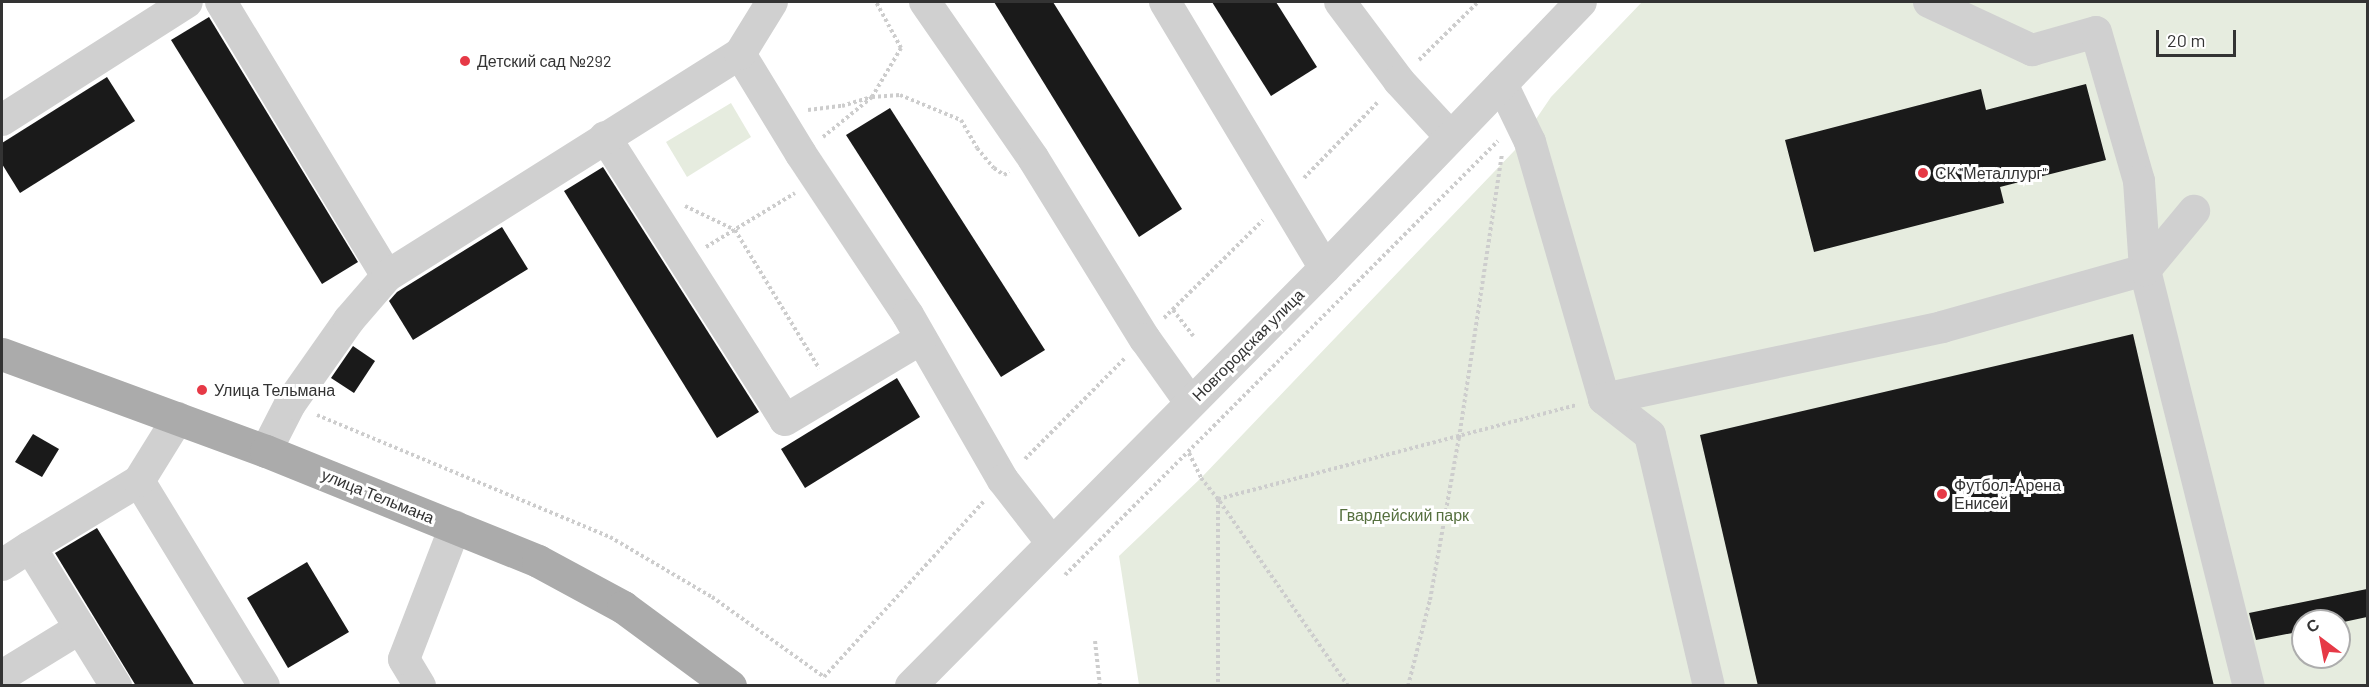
<!DOCTYPE html>
<meta charset="utf-8">
<style>
body{margin:0}
#map{position:relative;width:2369px;height:687px;overflow:hidden;background:#fff;font-family:Barlow,sans-serif}
div>[style]{position:absolute}
.green>*{inset:0;background:#e6ecdf}
.building>*{inset:0;background:#1a1a1a}
.path>*{height:4px;margin-top:-2px;transform-origin:0;background:repeating-linear-gradient(90deg,#cdcdcd 0 3px,transparent 0 6px)}
.minor>*{height:32px;margin:-16px;padding:0 16px;transform-origin:16px;border-radius:16px;background:#d0d0d0}
.major>*{height:33px;margin:-16.5px;padding:0 16.5px;transform-origin:16.5px;border-radius:16.5px;background:#ababab}
.dots>*{width:16px;height:16px;translate:-50% -50%;box-sizing:border-box;border:3px solid #fff;border-radius:50%}
span{translate:-50% -50%;white-space:nowrap;text-align:center;line-height:1.15;-webkit-text-stroke:6px #fff;paint-order:stroke}
.poi-label{font-size:16px;color:#333}
.left{translate:0 -50%;text-align:left}
.street-label{font-size:16px;color:#333}
.park-label{font-size:16px;color:#56703f}
.frame{position:absolute;inset:0;border:3px solid #333;pointer-events:none}
.north{position:absolute;left:2291px;top:609px;width:60px;height:60px;box-sizing:border-box;background:#fff;border:2px solid #adadad;border-radius:50%;rotate:328deg;font-size:16px;font-weight:700;line-height:24px;text-align:center;color:#333}
.north::after{content:'';display:block;margin:auto;width:21px;height:27px;background:#e63946;clip-path:polygon(50% 0,100% 100%,50% 72%,0 100%)}
.scale{position:absolute;left:2156px;top:30px;width:80px;height:27px;box-sizing:border-box;border:3px solid #333;border-top:0;padding-left:8px;font-size:18px;line-height:21px;white-space:nowrap;color:#333;-webkit-text-stroke:4px #fff;paint-order:stroke}
</style>
<div id="map">
<div class="green">
<i style="clip-path:polygon(evenodd,1642px 2px,2367px 2px,2367px 685px,1139px 685px,1119px 556px,1201px 478px,1515px 150px,1551px 97px,1642px 2px,2303px 621px,2339px 621px,2339px 657px,2303px 657px,2303px 621px)"></i>
<i style="clip-path:polygon(731px 103px,751px 137px,687px 177px,666px 142px)"></i>
</div>
<div class="building">
<i style="clip-path:polygon(994px 2px,1053px 2px,1182px 209px,1139px 237px)"></i>
<i style="clip-path:polygon(1212px 2px,1276px 2px,1317px 67px,1271px 96px)"></i>
<i style="clip-path:polygon(209px 17px,358px 262px,322px 284px,171px 40px)"></i>
<i style="clip-path:polygon(107px 77px,135px 121px,20px 193px,2px 164px,2px 143px)"></i>
<i style="clip-path:polygon(2086px 84px,2106px 160px,2000px 187px,2004px 203px,1814px 252px,1785px 140px,1981px 89px,1986px 110px)"></i>
<i style="clip-path:polygon(890px 108px,1045px 350px,1001px 377px,846px 135px)"></i>
<i style="clip-path:polygon(603px 167px,759px 412px,717px 438px,564px 191px)"></i>
<i style="clip-path:polygon(502px 227px,528px 269px,413px 340px,389px 301px,397px 292px)"></i>
<i style="clip-path:polygon(2133px 334px,2214px 686px,1758px 686px,1700px 435px)"></i>
<i style="clip-path:polygon(353px 346px,375px 361px,354px 393px,331px 378px)"></i>
<i style="clip-path:polygon(897px 378px,920px 417px,805px 488px,781px 449px)"></i>
<i style="clip-path:polygon(33px 434px,59px 449px,42px 477px,15px 462px)"></i>
<i style="clip-path:polygon(97px 528px,195px 686px,136px 686px,55px 553px)"></i>
<i style="clip-path:polygon(307px 562px,349px 632px,288px 668px,247px 598px)"></i>
<i style="clip-path:polygon(2367px 589px,2367px 617px,2339px 623px,2339px 621px,2303px 621px,2303px 631px,2256px 640px,2249px 613px)"></i>
</div>
<div class="path">
<i style="left:1419px;top:60px;width:83px;rotate:-44.5deg"></i>
<i style="left:808px;top:110px;width:34px;rotate:-7deg"></i>
<i style="left:842px;top:106px;width:31px;rotate:-17deg"></i>
<i style="left:872px;top:97px;width:28px;rotate:-4deg"></i>
<i style="left:900px;top:95px;width:66px;rotate:22.3deg"></i>
<i style="left:961px;top:120px;width:32px;rotate:60deg"></i>
<i style="left:977px;top:148px;width:26px;rotate:50deg"></i>
<i style="left:994px;top:168px;width:12px;rotate:35deg"></i>
<i style="left:1004px;top:175px;width:6px;rotate:-31deg"></i>
<i style="left:823px;top:137px;width:63px;rotate:-39.2deg"></i>
<i style="left:872px;top:97px;width:57px;rotate:-59.4deg"></i>
<i style="left:901px;top:48px;width:52px;rotate:-118.5deg"></i>
<i style="left:1304px;top:178px;width:106px;rotate:-45.8deg"></i>
<i style="left:685px;top:206px;width:55px;rotate:25.6deg"></i>
<i style="left:735px;top:230px;width:162px;rotate:58.7deg"></i>
<i style="left:706px;top:247px;width:104px;rotate:-31.2deg"></i>
<i style="left:1173px;top:310px;width:33px;rotate:52deg"></i>
<i style="left:1164px;top:318px;width:139px;rotate:-44.7deg"></i>
<i style="left:317px;top:415px;width:317px;rotate:22.6deg"></i>
<i style="left:610px;top:537px;width:118px;rotate:30.5deg"></i>
<i style="left:712px;top:597px;width:138px;rotate:35.5deg"></i>
<i style="left:824px;top:677px;width:238px;rotate:-47.7deg"></i>
<i style="left:1189px;top:453px;width:28px;rotate:64deg"></i>
<i style="left:1201px;top:478px;width:27px;rotate:51deg"></i>
<i style="left:1218px;top:499px;width:187px;rotate:90deg"></i>
<i style="left:1025px;top:459px;width:142px;rotate:-45.3deg"></i>
<i style="left:1065px;top:575px;width:613px;rotate:-45.07deg"></i>
<i style="left:1095px;top:641px;width:45px;rotate:83.7deg"></i>
<i style="left:1348px;top:686px;width:228px;rotate:-124.8deg"></i>
<i style="left:1218px;top:499px;width:371px;rotate:-14.7deg"></i>
<i style="left:1408px;top:686px;width:89px;rotate:-75.7deg"></i>
<i style="left:1430px;top:600px;width:165px;rotate:-79.9deg"></i>
<i style="left:1459px;top:438px;width:286px;rotate:-81.4deg"></i>
</div>
<div class="minor">
<i style="left:221px;top:2px;width:320px;rotate:58.8deg"></i>
<i style="left:925px;top:2px;width:190px;rotate:55.3deg"></i>
<i style="left:1033px;top:158px;width:213px;rotate:58.3deg"></i>
<i style="left:1145px;top:339px;width:77px;rotate:54.5deg"></i>
<i style="left:1165px;top:2px;width:310px;rotate:59deg"></i>
<i style="left:1340px;top:2px;width:99px;rotate:53.2deg"></i>
<i style="left:1399px;top:81px;width:75px;rotate:47.2deg"></i>
<i style="left:1929px;top:2px;width:114px;rotate:25deg"></i>
<i style="left:2032px;top:50px;width:66px;rotate:-15.7deg"></i>
<i style="left:2096px;top:32px;width:155px;rotate:73.9deg"></i>
<i style="left:2139px;top:181px;width:89px;rotate:86.1deg"></i>
<i style="left:2145px;top:270px;width:429px;rotate:76deg"></i>
<i style="left:740px;top:54px;width:117px;rotate:58.6deg"></i>
<i style="left:801px;top:154px;width:193px;rotate:56.4deg"></i>
<i style="left:908px;top:315px;width:190px;rotate:60.1deg"></i>
<i style="left:1003px;top:480px;width:80px;rotate:52.1deg"></i>
<i style="left:1502px;top:84px;width:64px;rotate:64.2deg"></i>
<i style="left:1530px;top:142px;width:267px;rotate:73.9deg"></i>
<i style="left:1604px;top:399px;width:58px;rotate:38deg"></i>
<i style="left:1650px;top:435px;width:258px;rotate:76.8deg"></i>
<i style="left:2px;top:120px;width:219px;rotate:-32.5deg"></i>
<i style="left:605px;top:137px;width:335px;rotate:57.5deg"></i>
<i style="left:785px;top:420px;width:158px;rotate:-30.8deg"></i>
<i style="left:1604px;top:399px;width:346px;rotate:-12deg"></i>
<i style="left:1942px;top:327px;width:211px;rotate:-15.7deg"></i>
<i style="left:2145px;top:270px;width:77px;rotate:-50.3deg"></i>
<i style="left:266px;top:451px;width:53px;rotate:-62.9deg"></i>
<i style="left:290px;top:404px;width:103px;rotate:-54.9deg"></i>
<i style="left:349px;top:320px;width:58px;rotate:-49.2deg"></i>
<i style="left:387px;top:276px;width:417px;rotate:-32.2deg"></i>
<i style="left:740px;top:54px;width:61px;rotate:-58.4deg"></i>
<i style="left:139px;top:481px;width:240px;rotate:58.6deg"></i>
<i style="left:2px;top:565px;width:33px;rotate:-33deg"></i>
<i style="left:2px;top:676px;width:92px;rotate:-31.6deg"></i>
<i style="left:116px;top:686px;width:163px;rotate:-121.7deg"></i>
<i style="left:30px;top:547px;width:127px;rotate:-31.2deg"></i>
<i style="left:139px;top:481px;width:74px;rotate:-58.2deg"></i>
<i style="left:420px;top:686px;width:31px;rotate:-121deg"></i>
<i style="left:404px;top:659px;width:142px;rotate:-68.9deg"></i>
<i style="left:911px;top:686px;width:588px;rotate:-45.28deg"></i>
<i style="left:1325px;top:268px;width:369px;rotate:-46.1deg"></i>
</div>
<div class="major">
<i style="left:2px;top:354px;width:281px;rotate:20.2deg"></i>
<i style="left:266px;top:451px;width:293px;rotate:22deg"></i>
<i style="left:538px;top:561px;width:97px;rotate:28.4deg"></i>
<i style="left:623px;top:607px;width:133px;rotate:36.4deg"></i>
</div>
<div class="dots">
<i style="left:465px;top:61px;background:#e63946"></i>
<i style="left:1923px;top:173px;background:#e63946"></i>
<i style="left:202px;top:390px;background:#e63946"></i>
<i style="left:1942px;top:494px;background:#e63946"></i>
</div>
<div class="poi-label">
<span class="left" style="left:477px;top:61px">Детский сад №292</span>
<span class="left" style="left:1935px;top:173px">СК "Металлург"</span>
<span class="left" style="left:214px;top:390px">Улица Тельмана</span>
<span class="left" style="left:1954px;top:494px">Футбол-Арена<br>Енисей</span>
</div>
<div class="street-label">
<span style="left:1248px;top:345px;rotate:-45deg">Новгородская улица</span>
<span style="left:378px;top:496px;rotate:22deg">улица Тельмана</span>
</div>
<div class="park-label">
<span style="left:1404px;top:515px">Гвардейский парк</span>
</div>
<div class="frame"></div>
<div class="north">С</div>
<div class="scale">20 m</div>
</div>
